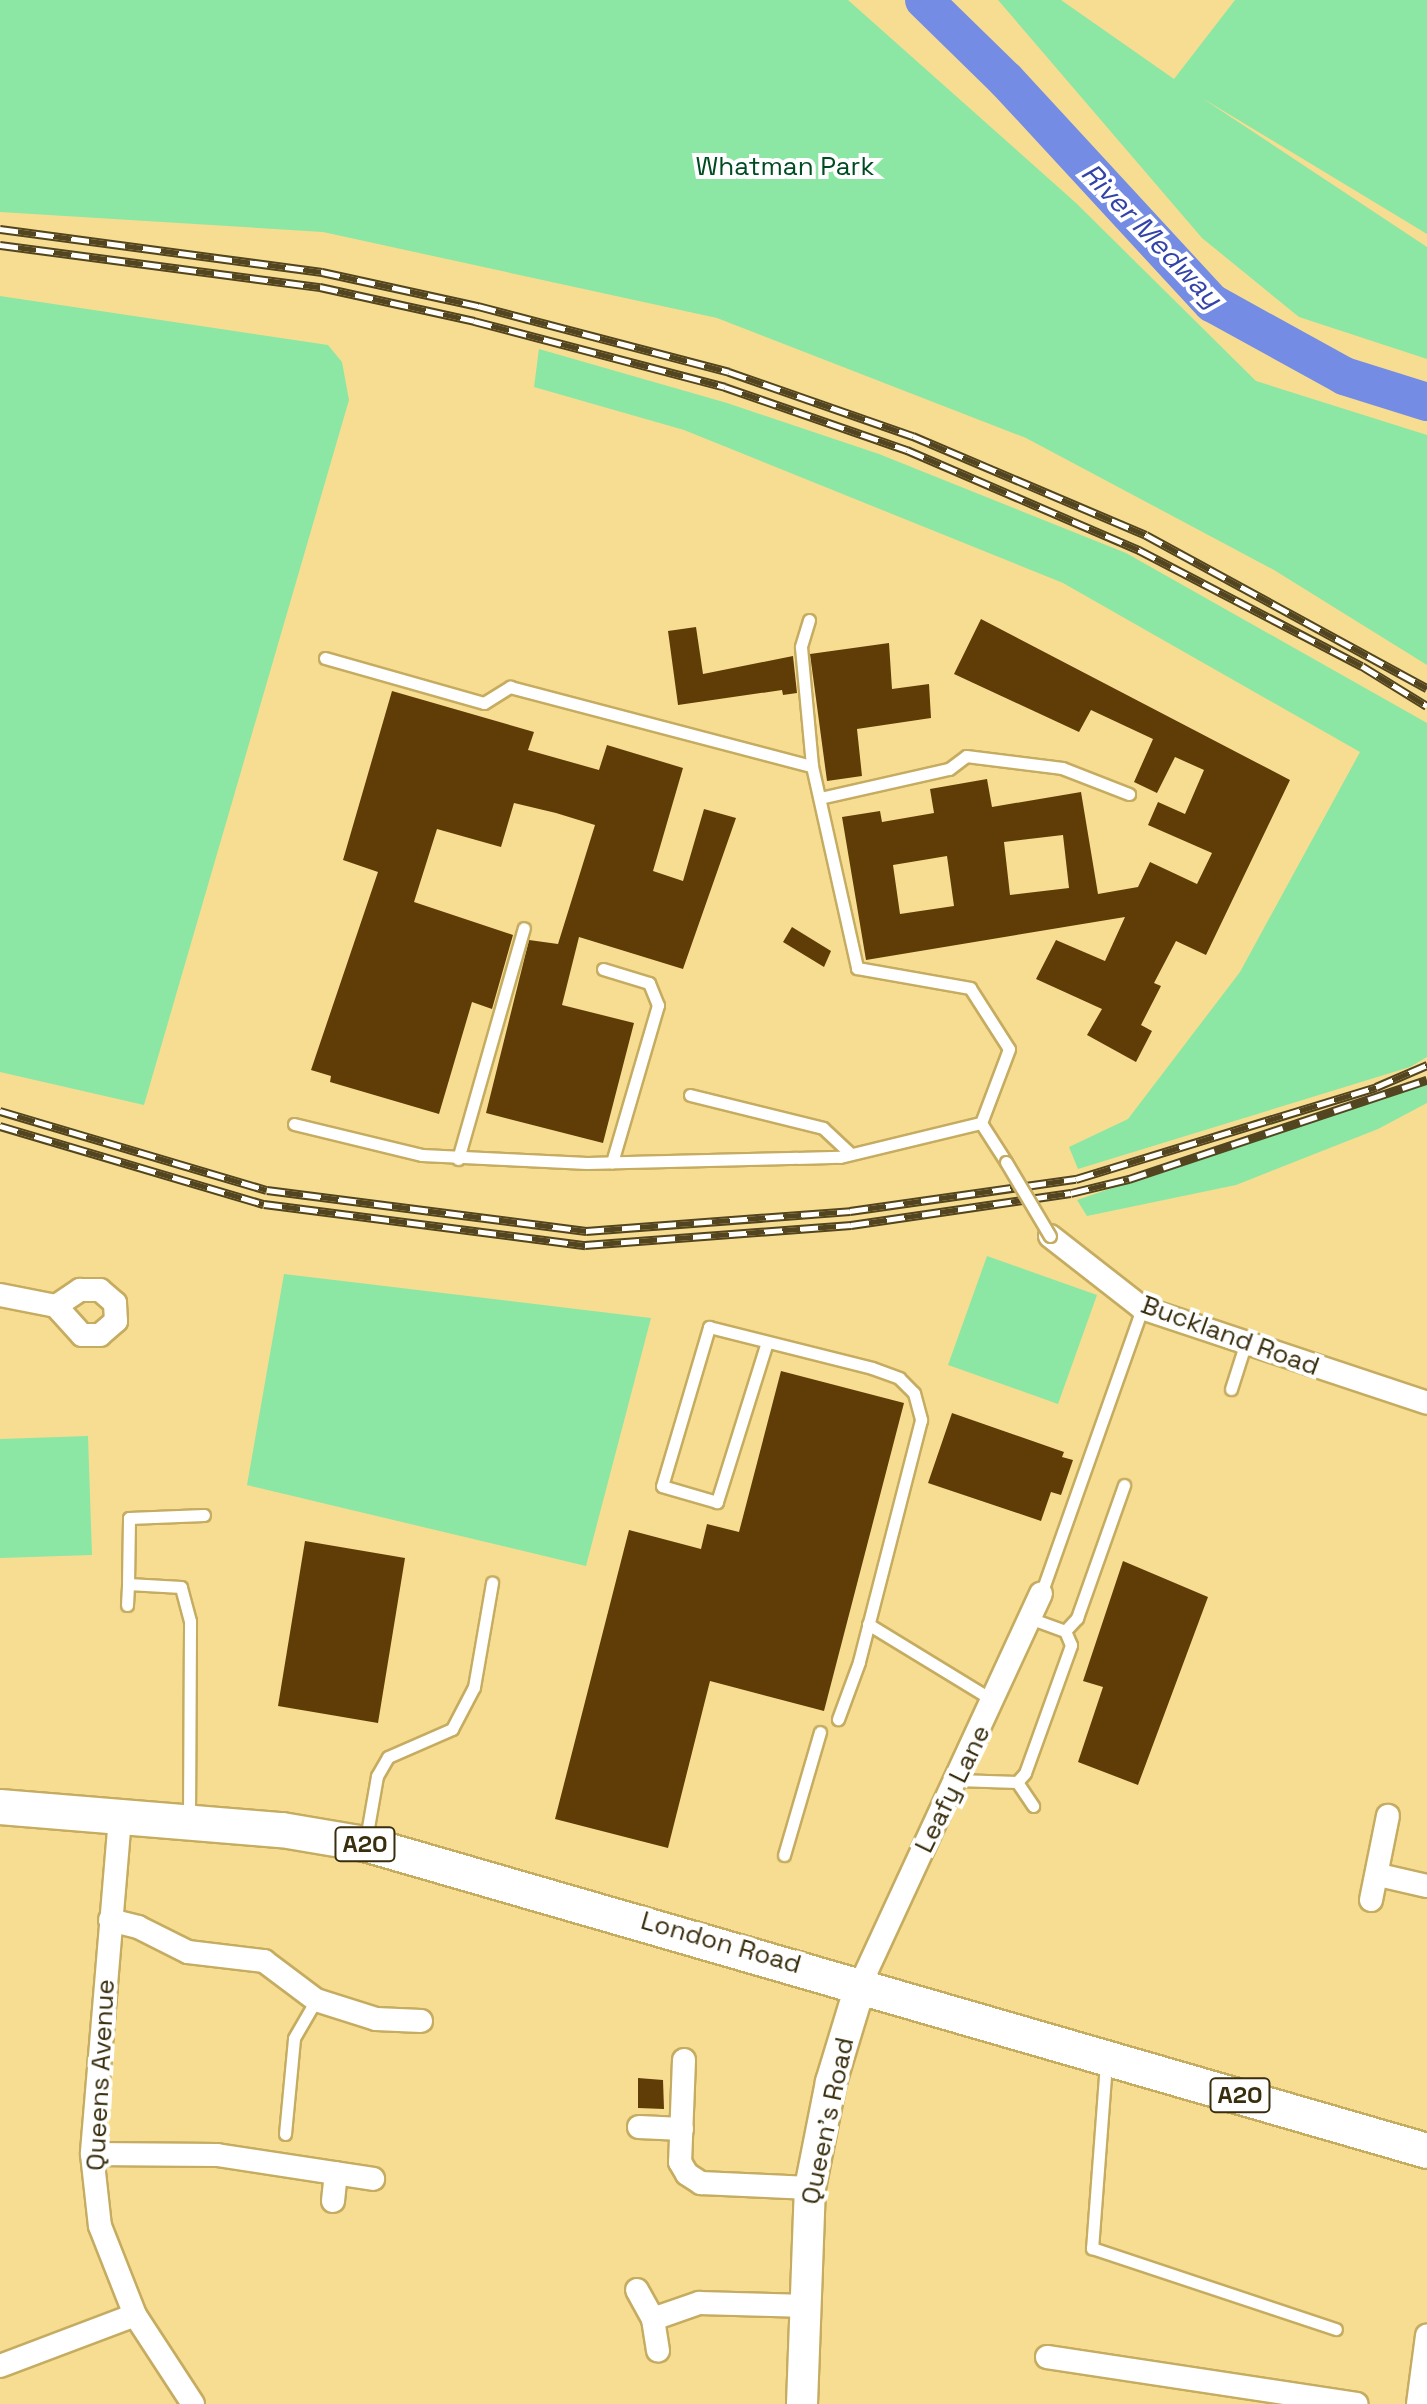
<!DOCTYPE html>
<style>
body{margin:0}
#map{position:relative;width:1427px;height:2404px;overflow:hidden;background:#f7dd91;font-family:"Space Grotesk",sans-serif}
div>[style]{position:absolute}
.green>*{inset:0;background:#8ce7a4}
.river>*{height:38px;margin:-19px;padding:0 19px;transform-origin:19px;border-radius:19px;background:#758ce4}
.building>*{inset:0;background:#603d07}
.roads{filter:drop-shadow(2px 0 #c5ac61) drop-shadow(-2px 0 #c5ac61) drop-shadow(0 2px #c5ac61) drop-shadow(0 -2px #c5ac61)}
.lane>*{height:11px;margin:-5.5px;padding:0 5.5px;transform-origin:5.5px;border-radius:5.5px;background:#fff}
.street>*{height:22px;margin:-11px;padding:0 11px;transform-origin:11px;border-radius:11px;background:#fff}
.secondary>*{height:30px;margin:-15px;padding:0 15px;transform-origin:15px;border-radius:15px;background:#fff}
.primary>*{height:34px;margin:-17px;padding:0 17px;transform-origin:17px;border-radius:17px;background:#fff}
.rail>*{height:9px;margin-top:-4.5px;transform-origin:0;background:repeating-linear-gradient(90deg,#fff 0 18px,#52451f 0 36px);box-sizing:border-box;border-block:2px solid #52451f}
.bridges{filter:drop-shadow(2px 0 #c5ac61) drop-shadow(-2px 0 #c5ac61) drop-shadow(0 2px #c5ac61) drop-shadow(0 -2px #c5ac61)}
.lane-bridge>*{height:11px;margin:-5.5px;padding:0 5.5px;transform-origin:5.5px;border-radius:5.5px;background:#fff}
span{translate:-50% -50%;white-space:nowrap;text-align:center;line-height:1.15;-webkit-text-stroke:8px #fff;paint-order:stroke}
.shield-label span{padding:2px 6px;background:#fff;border:2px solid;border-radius:6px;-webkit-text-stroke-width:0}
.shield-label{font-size:24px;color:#392e0e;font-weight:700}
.park-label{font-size:26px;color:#004c22}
.street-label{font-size:26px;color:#392e0e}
.water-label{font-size:28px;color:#3343a9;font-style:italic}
</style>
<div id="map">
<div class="green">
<i style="clip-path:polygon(0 0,848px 0,1076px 203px,1256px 381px,1427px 435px,1427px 665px,1274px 570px,1026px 438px,717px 318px,323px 232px,0 212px)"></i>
<i style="clip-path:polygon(998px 0,1061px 0,1174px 79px,1235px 0,1427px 0,1427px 234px,1202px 98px,1427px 247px,1427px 359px,1299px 317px,1202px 238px)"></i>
<i style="clip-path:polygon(0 296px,328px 345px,342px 362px,349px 400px,144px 1105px,0 1072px)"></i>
<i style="clip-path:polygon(539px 349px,727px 403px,879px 454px,1126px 553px,1427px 723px,1427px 1057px,1410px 1067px,1078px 1169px,1069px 1147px,1128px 1119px,1240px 972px,1360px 752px,1063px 583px,684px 430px,534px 387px)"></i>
<i style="clip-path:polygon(1427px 1081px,1427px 1103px,1378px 1129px,1236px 1185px,1087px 1216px,1077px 1200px)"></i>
<i style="clip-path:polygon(987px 1256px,1097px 1295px,1058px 1404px,948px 1365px)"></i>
<i style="clip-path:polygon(284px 1274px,651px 1318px,586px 1566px,247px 1485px)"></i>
<i style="clip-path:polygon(88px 1436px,92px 1555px,0 1558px,0 1439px)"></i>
</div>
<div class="river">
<i style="left:924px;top:0;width:115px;rotate:44.3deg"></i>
<i style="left:1006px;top:80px;width:304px;rotate:47.3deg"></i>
<i style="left:1212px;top:303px;width:151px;rotate:28.9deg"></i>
<i style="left:1344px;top:376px;width:87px;rotate:17.4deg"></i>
</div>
<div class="building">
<i style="clip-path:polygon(evenodd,981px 619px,1290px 780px,1206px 955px,1176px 941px,1154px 983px,1161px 986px,1141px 1025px,1152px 1031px,1136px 1062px,1087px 1035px,1102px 1009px,1036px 979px,1056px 940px,1105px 961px,1125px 917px,866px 960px,842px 817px,880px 811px,882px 822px,934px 813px,930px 789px,987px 779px,992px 807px,1081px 792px,1098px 894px,1138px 887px,1150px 862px,1197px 884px,1212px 853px,1148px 825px,1158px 802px,1185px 814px,1204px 770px,1175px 757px,1157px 793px,1134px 782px,1153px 739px,1091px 710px,1079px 732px,954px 674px,981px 619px,1063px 835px,1069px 888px,1010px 895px,1004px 842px,1063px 835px,981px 619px,947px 856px,954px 906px,900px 914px,893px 865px,947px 856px)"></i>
<i style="clip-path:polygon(696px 627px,703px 674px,793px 656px,797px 693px,783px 695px,782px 690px,678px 705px,668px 631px)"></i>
<i style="clip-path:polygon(889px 643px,892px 689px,929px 684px,931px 718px,857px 729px,862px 776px,827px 781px,810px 654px)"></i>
<i style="clip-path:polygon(392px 691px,534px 732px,528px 750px,599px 770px,607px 745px,683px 768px,653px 871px,683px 881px,704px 809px,736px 818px,683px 969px,579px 937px,562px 1005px,634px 1023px,603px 1143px,486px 1113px,529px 940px,558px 944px,595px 825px,556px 813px,514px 803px,501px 847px,437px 829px,414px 902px,513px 935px,492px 1009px,472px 1002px,439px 1114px,330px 1082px,331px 1076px,311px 1070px,378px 872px,343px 860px)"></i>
<i style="clip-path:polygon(792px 927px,831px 951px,824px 967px,783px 942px)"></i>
<i style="clip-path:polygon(781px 1371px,904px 1403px,824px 1711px,710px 1681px,668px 1848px,555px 1819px,629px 1530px,701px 1549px,707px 1524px,739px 1532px)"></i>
<i style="clip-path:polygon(952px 1413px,1064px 1452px,1062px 1457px,1073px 1460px,1061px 1495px,1051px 1492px,1041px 1521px,928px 1483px)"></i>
<i style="clip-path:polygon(305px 1541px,405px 1558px,378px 1723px,278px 1706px)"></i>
<i style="clip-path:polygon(1123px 1561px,1208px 1597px,1138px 1785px,1078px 1762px,1103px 1687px,1083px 1681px)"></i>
<i style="clip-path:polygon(638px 2078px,663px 2080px,664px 2109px,638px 2108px)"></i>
</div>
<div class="roads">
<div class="lane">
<i style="left:809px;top:620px;width:28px;rotate:107deg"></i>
<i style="left:801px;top:647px;width:120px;rotate:84.7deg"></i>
<i style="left:325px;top:658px;width:165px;rotate:15.8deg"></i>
<i style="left:484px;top:703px;width:31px;rotate:-32deg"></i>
<i style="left:510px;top:687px;width:312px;rotate:14.7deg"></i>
<i style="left:812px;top:766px;width:207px;rotate:77.4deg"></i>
<i style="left:857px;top:968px;width:115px;rotate:10deg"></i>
<i style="left:970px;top:988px;width:72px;rotate:57.4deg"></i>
<i style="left:1009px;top:1049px;width:79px;rotate:110.7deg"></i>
<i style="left:820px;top:798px;width:132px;rotate:-12.7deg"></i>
<i style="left:949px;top:769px;width:21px;rotate:-37deg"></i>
<i style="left:966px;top:756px;width:97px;rotate:7.1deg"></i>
<i style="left:1062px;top:768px;width:72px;rotate:21.2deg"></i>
<i style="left:603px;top:969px;width:48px;rotate:16.9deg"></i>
<i style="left:649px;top:983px;width:24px;rotate:68deg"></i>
<i style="left:658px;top:1005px;width:164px;rotate:106.3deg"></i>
<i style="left:690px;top:1095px;width:137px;rotate:13.9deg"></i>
<i style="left:823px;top:1128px;width:38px;rotate:43deg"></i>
<i style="left:294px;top:1124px;width:132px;rotate:13.6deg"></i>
<i style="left:422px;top:1155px;width:165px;rotate:2.8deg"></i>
<i style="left:587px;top:1163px;width:253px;rotate:-1.4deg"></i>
<i style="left:840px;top:1157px;width:145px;rotate:-13.6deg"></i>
<i style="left:981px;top:1123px;width:46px;rotate:57.3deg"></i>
<i style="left:458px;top:1159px;width:240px;rotate:-74.1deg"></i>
<i style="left:767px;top:1342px;width:168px;rotate:107.4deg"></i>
<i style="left:717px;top:1502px;width:57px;rotate:-163.8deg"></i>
<i style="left:662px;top:1486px;width:166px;rotate:-73.5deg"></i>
<i style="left:709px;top:1327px;width:168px;rotate:14.1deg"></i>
<i style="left:872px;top:1368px;width:29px;rotate:20deg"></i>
<i style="left:899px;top:1378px;width:21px;rotate:45deg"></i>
<i style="left:914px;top:1393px;width:28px;rotate:75deg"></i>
<i style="left:921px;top:1420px;width:250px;rotate:104.4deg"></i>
<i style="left:859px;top:1662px;width:61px;rotate:110.2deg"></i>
<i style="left:1231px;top:1389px;width:46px;rotate:-72.3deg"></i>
<i style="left:1041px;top:1594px;width:303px;rotate:-70.5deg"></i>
<i style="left:127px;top:1605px;width:21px;rotate:-87deg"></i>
<i style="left:868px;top:1624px;width:148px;rotate:31.4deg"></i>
<i style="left:1065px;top:1631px;width:18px;rotate:-47deg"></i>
<i style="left:1077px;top:1618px;width:141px;rotate:-70.5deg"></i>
<i style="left:957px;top:1780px;width:60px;rotate:1.9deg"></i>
<i style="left:1017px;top:1782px;width:29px;rotate:56deg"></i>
<i style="left:1017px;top:1782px;width:12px;rotate:-48deg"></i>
<i style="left:1025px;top:1773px;width:136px;rotate:-70.2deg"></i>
<i style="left:1071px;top:1645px;width:15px;rotate:-113deg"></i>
<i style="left:1065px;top:1631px;width:37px;rotate:-160deg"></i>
<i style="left:189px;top:1819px;width:198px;rotate:-89.7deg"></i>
<i style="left:190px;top:1621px;width:35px;rotate:-105deg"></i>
<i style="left:181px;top:1587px;width:53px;rotate:-176.8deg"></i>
<i style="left:128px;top:1584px;width:66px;rotate:-89.1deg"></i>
<i style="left:129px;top:1518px;width:75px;rotate:-2.3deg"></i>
<i style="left:366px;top:1839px;width:64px;rotate:-80.1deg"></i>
<i style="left:377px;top:1776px;width:22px;rotate:-60deg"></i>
<i style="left:388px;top:1757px;width:70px;rotate:-23.6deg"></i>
<i style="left:452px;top:1729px;width:47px;rotate:-62.4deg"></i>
<i style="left:474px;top:1687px;width:106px;rotate:-80.2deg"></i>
<i style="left:784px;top:1855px;width:128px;rotate:-73.7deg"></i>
<i style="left:1106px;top:2063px;width:186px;rotate:94.3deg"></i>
<i style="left:1092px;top:2248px;width:257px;rotate:18.4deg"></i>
<i style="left:285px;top:2134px;width:96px;rotate:-84.6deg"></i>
<i style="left:294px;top:2038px;width:44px;rotate:-59.9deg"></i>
</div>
<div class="street">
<i style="left:1050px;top:1236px;width:117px;rotate:38deg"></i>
<i style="left:1142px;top:1308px;width:300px;rotate:18.4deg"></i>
<i style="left:80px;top:1290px;width:20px"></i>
<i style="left:100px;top:1290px;width:20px;rotate:41deg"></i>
<i style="left:115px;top:1303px;width:18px;rotate:87deg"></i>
<i style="left:116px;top:1321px;width:21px;rotate:139deg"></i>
<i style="left:100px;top:1335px;width:18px;rotate:180deg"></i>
<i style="left:82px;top:1335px;width:39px;rotate:-132deg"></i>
<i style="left:56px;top:1306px;width:29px;rotate:-34deg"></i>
<i style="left:0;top:1295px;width:57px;rotate:11.1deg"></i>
<i style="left:120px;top:1818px;width:337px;rotate:94.8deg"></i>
<i style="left:92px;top:2154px;width:72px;rotate:83.7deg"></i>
<i style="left:100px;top:2226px;width:96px;rotate:68.5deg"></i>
<i style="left:135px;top:2315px;width:106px;rotate:56.9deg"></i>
<i style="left:1379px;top:1875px;width:49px;rotate:12.9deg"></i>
<i style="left:1371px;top:1900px;width:86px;rotate:-78.6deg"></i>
<i style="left:110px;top:1920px;width:29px;rotate:14deg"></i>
<i style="left:138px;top:1927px;width:56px;rotate:26.6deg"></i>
<i style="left:188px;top:1952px;width:77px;rotate:6.8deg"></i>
<i style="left:264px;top:1961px;width:65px;rotate:36.9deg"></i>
<i style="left:316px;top:2000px;width:63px;rotate:17.6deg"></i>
<i style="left:376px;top:2019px;width:45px;rotate:2.5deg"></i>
<i style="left:861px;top:1983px;width:429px;rotate:-65.2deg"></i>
<i style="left:684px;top:2060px;width:102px;rotate:92.2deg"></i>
<i style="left:680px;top:2162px;width:14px;rotate:60deg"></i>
<i style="left:687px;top:2174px;width:17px;rotate:33deg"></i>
<i style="left:701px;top:2183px;width:109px;rotate:2.6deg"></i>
<i style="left:639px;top:2127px;width:43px;rotate:2.7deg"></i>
<i style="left:92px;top:2154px;width:125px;rotate:0.5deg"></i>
<i style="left:217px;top:2155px;width:158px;rotate:8.7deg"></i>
<i style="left:333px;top:2201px;width:28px;rotate:-84deg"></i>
<i style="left:637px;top:2290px;width:33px;rotate:61deg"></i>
<i style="left:653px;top:2319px;width:32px;rotate:81deg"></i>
<i style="left:653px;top:2319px;width:49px;rotate:-19.2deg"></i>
<i style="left:699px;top:2303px;width:109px;rotate:1.6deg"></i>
<i style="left:1047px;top:2357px;width:313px;rotate:8.6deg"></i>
<i style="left:0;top:2366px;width:144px;rotate:-20.7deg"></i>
<i style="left:1418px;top:2404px;width:69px;rotate:-82.5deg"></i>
</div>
<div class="secondary">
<i style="left:802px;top:2404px;width:216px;rotate:-87.9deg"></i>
<i style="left:810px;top:2188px;width:108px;rotate:-78.8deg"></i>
<i style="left:831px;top:2082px;width:103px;rotate:-73.1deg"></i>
</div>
<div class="primary">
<i style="left:0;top:1807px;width:283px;rotate:4.7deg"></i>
<i style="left:282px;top:1830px;width:84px;rotate:9.6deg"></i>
<i style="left:365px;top:1844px;width:1105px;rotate:16.12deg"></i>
</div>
</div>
<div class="rail">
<i style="left:0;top:229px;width:325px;rotate:7.6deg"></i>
<i style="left:322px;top:272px;width:160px;rotate:12.3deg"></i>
<i style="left:478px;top:306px;width:260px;rotate:14.7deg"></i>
<i style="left:729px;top:372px;width:195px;rotate:19.2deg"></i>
<i style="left:913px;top:436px;width:253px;rotate:23deg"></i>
<i style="left:1146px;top:535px;width:320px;rotate:28.6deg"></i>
<i style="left:0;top:245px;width:323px;rotate:7.5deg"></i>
<i style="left:320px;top:287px;width:158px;rotate:12.4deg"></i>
<i style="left:474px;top:321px;width:260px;rotate:14.7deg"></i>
<i style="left:725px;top:387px;width:193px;rotate:19.1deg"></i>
<i style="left:907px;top:450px;width:253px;rotate:23.3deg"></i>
<i style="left:1139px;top:550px;width:251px;rotate:27.5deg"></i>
<i style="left:1362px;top:666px;width:76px;rotate:31.6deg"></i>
<i style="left:0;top:1111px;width:278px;rotate:16.5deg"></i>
<i style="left:267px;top:1190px;width:322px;rotate:7.3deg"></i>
<i style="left:586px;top:1231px;width:265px;rotate:-4.3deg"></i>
<i style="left:850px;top:1211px;width:228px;rotate:-8.1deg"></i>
<i style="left:1076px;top:1179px;width:314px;rotate:-17deg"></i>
<i style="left:1376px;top:1087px;width:56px;rotate:-23.3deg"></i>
<i style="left:0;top:1126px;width:275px;rotate:16.5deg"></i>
<i style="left:264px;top:1204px;width:324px;rotate:7.3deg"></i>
<i style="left:585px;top:1245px;width:267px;rotate:-4.3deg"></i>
<i style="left:851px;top:1225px;width:222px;rotate:-8.3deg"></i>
<i style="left:1071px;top:1193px;width:60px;rotate:-13.6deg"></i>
<i style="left:1129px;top:1179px;width:314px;rotate:-18.4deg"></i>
</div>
<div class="bridges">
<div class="lane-bridge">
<i style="left:1006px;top:1162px;width:86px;rotate:59.3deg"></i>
</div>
</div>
<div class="shield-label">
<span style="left:365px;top:1844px">A20</span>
<span style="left:1240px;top:2095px">A20</span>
</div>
<div class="park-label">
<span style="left:785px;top:167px">Whatman Park</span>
</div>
<div class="street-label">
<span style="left:1230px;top:1336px;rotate:20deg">Buckland Road</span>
<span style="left:953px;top:1789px;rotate:-64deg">Leafy Lane</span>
<span style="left:721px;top:1943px;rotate:16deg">London Road</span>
<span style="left:101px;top:2075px;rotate:-87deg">Queens Avenue</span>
<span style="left:828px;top:2121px;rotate:-78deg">Queen's Road</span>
</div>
<div class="water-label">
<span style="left:1152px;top:235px;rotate:46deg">River Medway</span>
</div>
</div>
